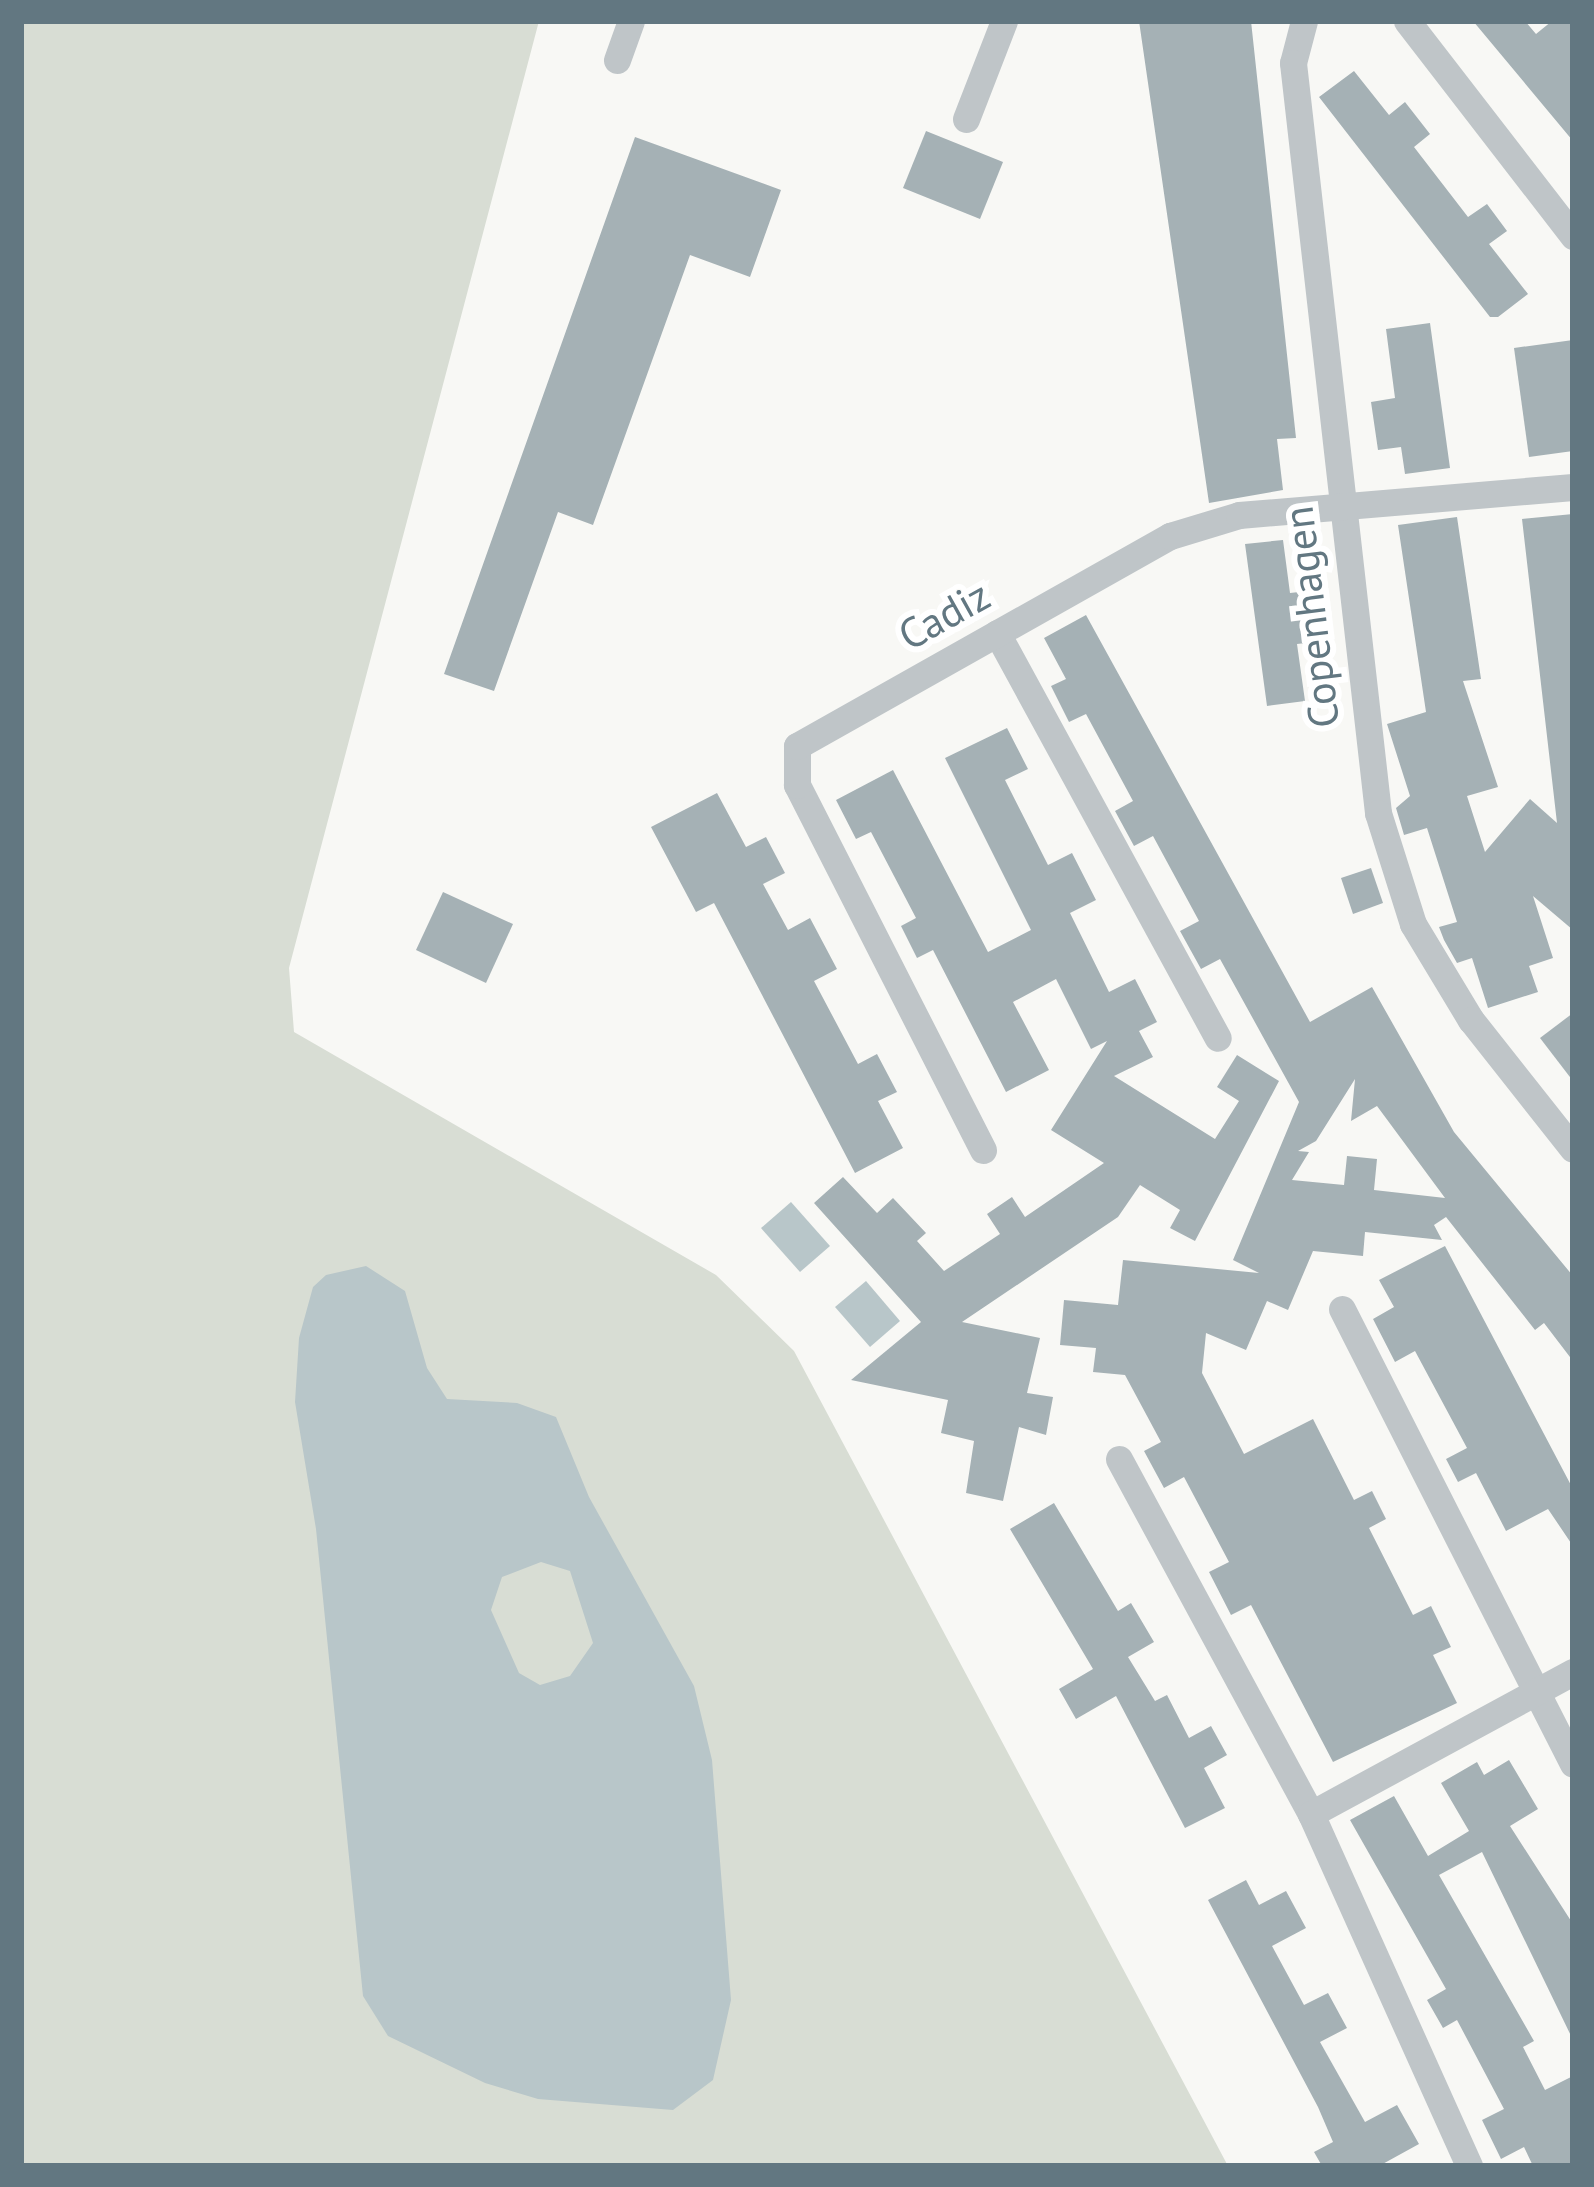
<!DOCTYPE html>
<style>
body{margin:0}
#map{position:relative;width:1594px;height:2187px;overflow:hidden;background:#f8f8f5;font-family:"PT Sans",sans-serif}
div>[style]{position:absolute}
.green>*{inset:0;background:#d8ddd4}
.water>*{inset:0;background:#b8c6c9}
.building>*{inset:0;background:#a5b1b5}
.minor>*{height:27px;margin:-13.5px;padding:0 13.5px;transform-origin:13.5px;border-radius:13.5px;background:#bfc5c8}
span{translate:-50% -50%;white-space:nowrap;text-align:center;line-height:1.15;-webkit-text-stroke:12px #fff;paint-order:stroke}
.street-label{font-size:42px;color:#627781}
.frame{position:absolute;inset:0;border:24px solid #627781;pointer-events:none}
</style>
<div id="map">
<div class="green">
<i style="clip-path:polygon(21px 21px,539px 21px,289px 968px,294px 1032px,716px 1275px,794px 1351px,1228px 2166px,21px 2166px)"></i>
</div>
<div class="water">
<i style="clip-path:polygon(791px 1202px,830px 1246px,800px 1272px,761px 1228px)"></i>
<i style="clip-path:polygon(evenodd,366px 1266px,405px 1291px,427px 1368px,447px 1399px,517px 1403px,556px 1417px,589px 1497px,694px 1686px,712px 1760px,731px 2000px,713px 2080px,673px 2110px,538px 2099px,485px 2083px,388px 2036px,363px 1996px,316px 1529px,295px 1402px,299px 1338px,313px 1287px,326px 1275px,366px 1266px,541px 1562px,570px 1571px,593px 1643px,570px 1676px,540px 1685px,519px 1673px,491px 1610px,502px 1577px,541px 1562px)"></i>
<i style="clip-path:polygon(866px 1281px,900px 1321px,870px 1347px,835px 1307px)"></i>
</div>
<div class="building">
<i style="clip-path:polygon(1139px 21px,1251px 21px,1296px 438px,1277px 439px,1283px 490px,1209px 503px)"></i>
<i style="clip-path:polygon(1473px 21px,1525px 21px,1536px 34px,1552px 21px,1573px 21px,1573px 141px)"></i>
<i style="clip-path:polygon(1354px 71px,1389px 115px,1405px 102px,1430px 134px,1414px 147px,1468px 217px,1487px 204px,1507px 231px,1489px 244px,1528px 294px,1498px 317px,1490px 317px,1319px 97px)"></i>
<i style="clip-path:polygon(926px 131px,1003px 162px,980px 219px,903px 188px)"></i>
<i style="clip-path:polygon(635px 137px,781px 190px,750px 277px,690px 255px,593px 525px,558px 512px,494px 691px,444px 674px)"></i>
<i style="clip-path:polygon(1430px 323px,1450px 468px,1405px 474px,1401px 447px,1378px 450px,1371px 402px,1395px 398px,1386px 329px)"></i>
<i style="clip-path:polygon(1573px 340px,1573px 451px,1529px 457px,1514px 348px)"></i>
<i style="clip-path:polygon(1573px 514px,1573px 930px,1533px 896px,1553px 958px,1529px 966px,1538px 992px,1488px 1008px,1472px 958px,1457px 963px,1444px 940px,1439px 927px,1457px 922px,1427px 828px,1404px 835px,1396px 808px,1410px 796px,1387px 724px,1426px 712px,1398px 525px,1457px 517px,1481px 679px,1463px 681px,1498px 787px,1467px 796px,1485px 852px,1530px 799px,1557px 823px,1522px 519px)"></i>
<i style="clip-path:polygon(1283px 540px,1290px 593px,1317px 590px,1323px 641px,1297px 644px,1305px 701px,1267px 706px,1245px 544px)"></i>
<i style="clip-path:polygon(evenodd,1086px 615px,1310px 1022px,1372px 987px,1454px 1132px,1573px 1276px,1573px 1361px,1544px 1323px,1535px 1330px,1446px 1217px,1434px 1225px,1442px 1240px,1365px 1232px,1363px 1256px,1313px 1251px,1288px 1310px,1267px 1301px,1246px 1350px,1206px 1333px,1202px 1373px,1244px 1454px,1313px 1419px,1354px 1500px,1372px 1491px,1386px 1519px,1369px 1528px,1413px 1615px,1431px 1606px,1451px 1647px,1433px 1655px,1457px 1703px,1333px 1762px,1251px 1605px,1231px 1615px,1209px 1572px,1229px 1562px,1184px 1477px,1164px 1488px,1144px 1451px,1161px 1442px,1125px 1375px,1093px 1372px,1096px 1348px,1060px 1345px,1064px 1300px,1118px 1305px,1123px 1260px,1259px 1273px,1233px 1260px,1299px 1102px,1220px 959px,1201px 969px,1180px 931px,1199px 921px,1153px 836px,1134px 846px,1115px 811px,1133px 801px,1086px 714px,1069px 722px,1051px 686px,1066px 679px,1044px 638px,1086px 615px,1355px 1079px,1351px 1121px,1377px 1106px,1445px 1198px,1374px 1190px,1377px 1159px,1347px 1156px,1344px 1185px,1292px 1180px,1309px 1152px,1298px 1151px,1316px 1141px,1355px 1079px)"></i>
<i style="clip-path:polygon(1007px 728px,1028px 769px,1005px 780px,1048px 865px,1072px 853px,1096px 900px,1070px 913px,1109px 992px,1135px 979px,1157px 1022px,1139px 1031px,1153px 1057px,1114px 1076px,1215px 1139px,1239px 1101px,1217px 1087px,1237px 1055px,1279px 1081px,1195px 1241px,1170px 1228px,1180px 1210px,1140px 1185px,1118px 1217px,962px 1322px,1040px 1338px,1027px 1393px,1053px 1397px,1046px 1435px,1019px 1427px,1003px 1501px,966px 1493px,974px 1441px,941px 1433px,948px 1400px,851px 1380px,921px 1322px,814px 1203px,843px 1177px,877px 1213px,893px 1198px,926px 1233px,917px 1241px,944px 1271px,1000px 1234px,987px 1214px,1012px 1197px,1025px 1217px,1104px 1163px,1051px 1130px,1107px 1041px,1091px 1049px,1056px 979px,1013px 1002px,1049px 1070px,1006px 1092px,933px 950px,917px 958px,901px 926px,916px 918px,871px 832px,856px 839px,836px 800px,893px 770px,988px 952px,1031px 930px,945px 758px)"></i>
<i style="clip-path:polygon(717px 793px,746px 847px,766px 837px,785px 873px,763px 884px,788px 930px,810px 918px,837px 969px,814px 981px,858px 1064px,877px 1054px,897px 1092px,878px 1101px,903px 1148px,855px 1173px,714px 903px,696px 912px,651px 827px)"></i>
<i style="clip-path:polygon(1371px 868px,1383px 903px,1353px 914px,1341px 878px)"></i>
<i style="clip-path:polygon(443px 892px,513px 924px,486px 983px,416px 950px)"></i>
<i style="clip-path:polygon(1573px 1013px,1573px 1081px,1540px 1038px)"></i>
<i style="clip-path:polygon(1445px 1246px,1573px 1489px,1573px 1546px,1548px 1509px,1506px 1531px,1476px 1473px,1458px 1482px,1446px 1459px,1467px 1448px,1415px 1351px,1395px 1362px,1373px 1319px,1394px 1307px,1379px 1280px)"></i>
<i style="clip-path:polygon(1054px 1503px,1118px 1611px,1131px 1603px,1154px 1642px,1128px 1657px,1155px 1701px,1167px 1695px,1189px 1738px,1211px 1726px,1227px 1755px,1204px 1768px,1225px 1808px,1185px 1828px,1116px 1696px,1076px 1719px,1059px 1689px,1093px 1669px,1010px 1529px)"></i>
<i style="clip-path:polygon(1509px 1760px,1538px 1809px,1510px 1826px,1573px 1924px,1573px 2040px,1482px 1852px,1439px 1875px,1534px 2041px,1523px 2047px,1545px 2090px,1573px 2076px,1573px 2166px,1533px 2166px,1524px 2147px,1501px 2159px,1482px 2120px,1504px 2109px,1457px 2020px,1443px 2028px,1427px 2000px,1446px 1989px,1350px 1820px,1394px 1796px,1428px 1856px,1469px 1831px,1441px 1783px,1477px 1762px,1484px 1775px)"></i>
<i style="clip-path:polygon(1246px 1880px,1259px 1905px,1286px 1891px,1306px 1928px,1272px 1946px,1304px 2005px,1328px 1993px,1347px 2028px,1320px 2042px,1365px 2122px,1397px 2105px,1419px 2144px,1379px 2166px,1322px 2166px,1314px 2152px,1333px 2142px,1318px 2107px,1208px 1900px)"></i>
</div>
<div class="minor">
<i style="left:1304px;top:21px;width:43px;rotate:104.7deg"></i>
<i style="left:1293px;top:63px;width:755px;rotate:83.53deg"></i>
<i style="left:1378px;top:813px;width:116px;rotate:72.5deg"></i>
<i style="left:1413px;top:924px;width:112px;rotate:58.9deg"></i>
<i style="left:1471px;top:1020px;width:164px;rotate:51.7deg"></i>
<i style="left:1407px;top:21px;width:272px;rotate:52.3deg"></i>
<i style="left:617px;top:60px;width:41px;rotate:-70.3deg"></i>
<i style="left:966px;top:119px;width:105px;rotate:-68.8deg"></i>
<i style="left:997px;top:633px;width:461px;rotate:61.4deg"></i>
<i style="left:983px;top:1150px;width:410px;rotate:-117deg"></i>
<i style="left:797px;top:785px;width:39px;rotate:-90deg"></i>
<i style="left:797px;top:746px;width:428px;rotate:-29.4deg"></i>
<i style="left:1170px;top:536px;width:72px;rotate:-16.9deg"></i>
<i style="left:1239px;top:515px;width:335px;rotate:-4.8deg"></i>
<i style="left:1342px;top:1309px;width:510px;rotate:63.08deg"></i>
<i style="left:1119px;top:1459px;width:404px;rotate:61.6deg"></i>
<i style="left:1311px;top:1814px;width:386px;rotate:65.8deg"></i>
<i style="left:1311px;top:1814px;width:298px;rotate:-28.5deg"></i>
</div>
<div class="street-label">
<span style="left:944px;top:615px;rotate:-29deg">Cadiz</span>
<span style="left:1311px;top:617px;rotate:-97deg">Copenhagen</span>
</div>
<div class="frame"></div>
</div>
